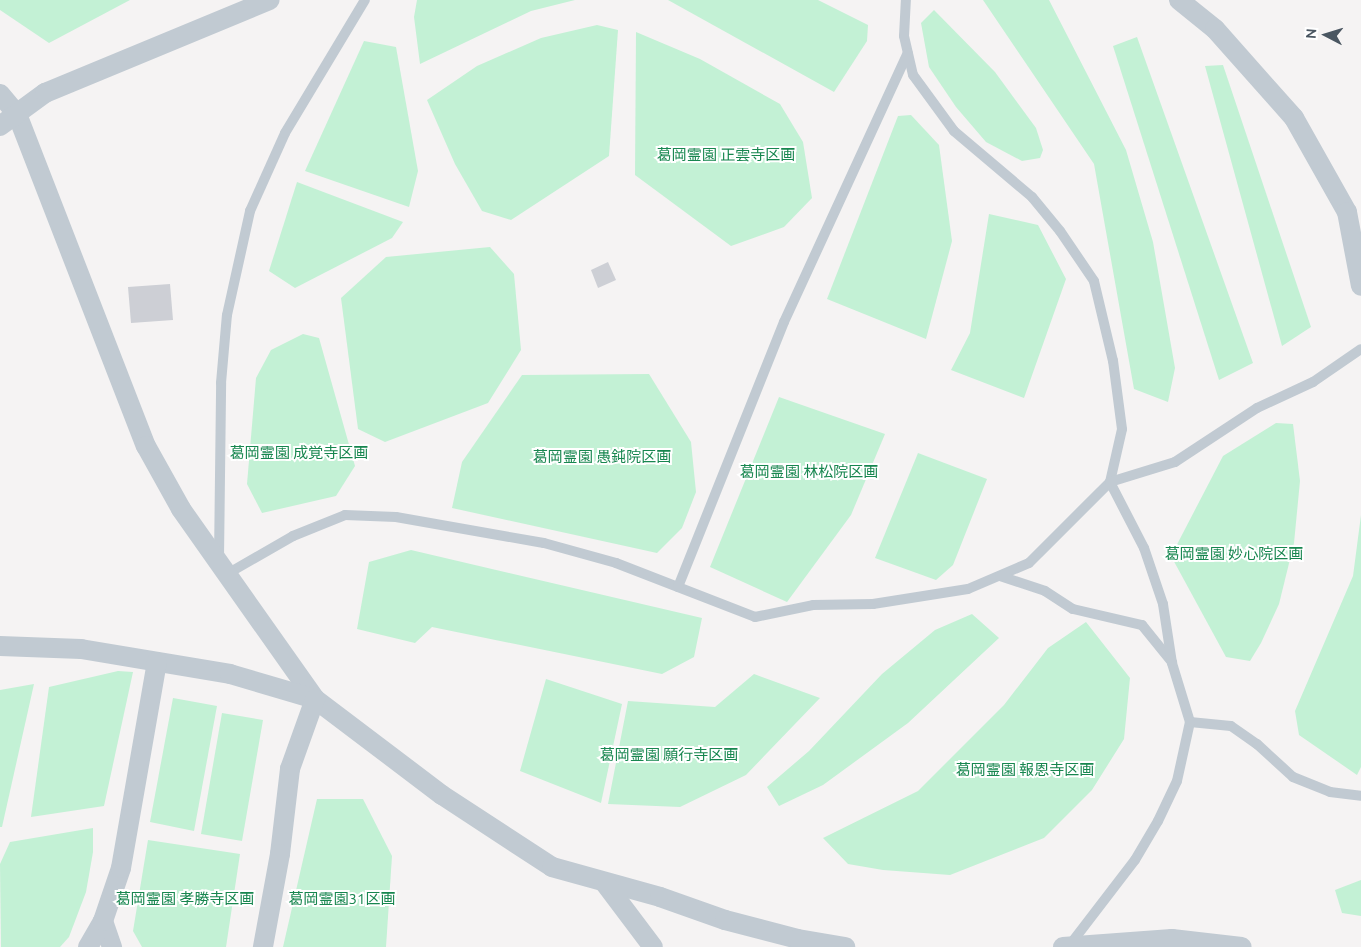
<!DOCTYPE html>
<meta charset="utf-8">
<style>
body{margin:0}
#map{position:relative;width:1361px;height:947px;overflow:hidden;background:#f5f3f3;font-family:Ubuntu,"Noto Sans JP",sans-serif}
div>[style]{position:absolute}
.green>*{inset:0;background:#c3f1d5}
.building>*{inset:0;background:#cdcfd5}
.lane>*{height:10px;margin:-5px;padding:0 5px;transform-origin:5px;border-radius:5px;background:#c1cad2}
.street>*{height:20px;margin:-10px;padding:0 10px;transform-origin:10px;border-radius:10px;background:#c1cad2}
span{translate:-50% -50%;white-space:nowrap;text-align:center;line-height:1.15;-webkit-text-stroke:4px #fff;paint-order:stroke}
.park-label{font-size:15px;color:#17864f}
.north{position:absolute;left:1301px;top:10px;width:50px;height:50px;-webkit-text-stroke:4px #fff;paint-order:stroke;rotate:275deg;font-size:14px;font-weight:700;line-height:20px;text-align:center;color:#4a5661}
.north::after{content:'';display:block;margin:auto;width:18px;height:22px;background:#4a5661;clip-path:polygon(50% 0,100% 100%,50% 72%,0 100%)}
</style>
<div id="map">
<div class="green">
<i style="clip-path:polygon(0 0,130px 0,49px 43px,0 10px)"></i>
<i style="clip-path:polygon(417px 0,575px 0,531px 11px,420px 64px,414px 17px)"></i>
<i style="clip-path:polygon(668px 0,818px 0,868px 25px,867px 41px,834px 92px)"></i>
<i style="clip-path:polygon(983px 0,1049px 0,1126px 150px,1153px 242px,1175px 368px,1168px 402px,1134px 389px,1094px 164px)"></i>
<i style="clip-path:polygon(934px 10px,995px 72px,1036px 128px,1043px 150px,1040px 158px,1022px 161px,986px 142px,956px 107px,929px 67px,921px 23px)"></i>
<i style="clip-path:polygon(597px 25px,618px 30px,609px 156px,511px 220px,482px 211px,455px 164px,427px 100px,477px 66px,541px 38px)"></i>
<i style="clip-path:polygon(636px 32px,700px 59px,780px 104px,803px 142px,812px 198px,784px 227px,731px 246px,635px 175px)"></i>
<i style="clip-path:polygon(1137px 37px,1253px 363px,1219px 380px,1113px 46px)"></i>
<i style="clip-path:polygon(364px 41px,396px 47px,418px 171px,409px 207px,305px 171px)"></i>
<i style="clip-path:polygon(1223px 65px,1311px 327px,1282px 346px,1205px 66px)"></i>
<i style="clip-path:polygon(911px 115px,939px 145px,952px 241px,926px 339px,827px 299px,898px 116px)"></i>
<i style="clip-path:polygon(297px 182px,403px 222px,392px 238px,295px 288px,269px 271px)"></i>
<i style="clip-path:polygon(989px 214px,1038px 225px,1066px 279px,1024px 398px,951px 370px,970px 333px)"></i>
<i style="clip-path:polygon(490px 247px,514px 274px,521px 350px,488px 403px,385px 442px,358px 429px,341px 298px,386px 257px)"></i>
<i style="clip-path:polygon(303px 334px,319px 338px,355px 466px,336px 496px,262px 513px,247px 484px,256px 378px,271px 350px)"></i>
<i style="clip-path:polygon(649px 374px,691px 442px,696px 492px,682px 528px,657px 553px,452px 508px,462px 462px,522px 375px)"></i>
<i style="clip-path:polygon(779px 397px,885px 434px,851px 515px,787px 602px,710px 567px)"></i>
<i style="clip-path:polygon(1276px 423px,1293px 424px,1300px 481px,1294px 543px,1279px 604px,1261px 643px,1250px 661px,1226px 657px,1171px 556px,1223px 456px)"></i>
<i style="clip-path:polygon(918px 453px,987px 479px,953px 565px,936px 580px,875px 558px)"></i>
<i style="clip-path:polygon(1361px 515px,1361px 767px,1357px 775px,1299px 735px,1295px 711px,1353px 576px)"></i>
<i style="clip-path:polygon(411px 550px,702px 618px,694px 657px,662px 674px,432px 627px,415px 643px,357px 629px,369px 562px)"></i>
<i style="clip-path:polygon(972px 614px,999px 638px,908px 723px,823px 785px,779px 806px,767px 787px,809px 751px,882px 674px,935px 630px)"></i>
<i style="clip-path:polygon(1086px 622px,1130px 678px,1124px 739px,1092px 790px,1044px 838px,950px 875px,883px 870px,848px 864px,823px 838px,918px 791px,1004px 705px,1048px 648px)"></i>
<i style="clip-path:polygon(118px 671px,133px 672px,104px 806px,31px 817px,49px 687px)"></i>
<i style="clip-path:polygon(754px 674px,820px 698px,746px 775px,680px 807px,608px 804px,628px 701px,715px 707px)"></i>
<i style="clip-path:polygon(546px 679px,622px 704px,601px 803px,520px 771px)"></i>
<i style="clip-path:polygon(34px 684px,2px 827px,0 827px,0 690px)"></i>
<i style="clip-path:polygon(173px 698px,217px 706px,194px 831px,150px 822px)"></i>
<i style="clip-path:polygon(222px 713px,263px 720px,242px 841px,201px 834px)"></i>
<i style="clip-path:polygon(317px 799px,363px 799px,392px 856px,386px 947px,283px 947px)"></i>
<i style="clip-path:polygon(93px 828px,93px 852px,86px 892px,69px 937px,60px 947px,1px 947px,0 864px,10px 842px)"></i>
<i style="clip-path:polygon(148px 840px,240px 854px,226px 947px,142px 947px,133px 931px)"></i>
<i style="clip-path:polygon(1361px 880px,1361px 916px,1342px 913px,1335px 890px)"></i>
</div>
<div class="building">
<i style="clip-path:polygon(608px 262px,616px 280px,598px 288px,591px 270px)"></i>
<i style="clip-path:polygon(170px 284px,173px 320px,131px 323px,128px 287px)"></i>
</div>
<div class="lane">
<i style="left:219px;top:558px;width:175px;rotate:-89.3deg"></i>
<i style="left:221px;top:383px;width:68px;rotate:-85deg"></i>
<i style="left:227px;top:315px;width:107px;rotate:-77.5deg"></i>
<i style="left:250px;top:211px;width:85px;rotate:-65.8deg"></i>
<i style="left:285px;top:133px;width:155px;rotate:-59deg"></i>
<i style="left:227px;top:574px;width:76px;rotate:-29.9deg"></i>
<i style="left:293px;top:536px;width:56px;rotate:-22deg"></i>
<i style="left:345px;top:515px;width:51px;rotate:2.2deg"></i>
<i style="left:396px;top:517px;width:150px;rotate:10deg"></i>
<i style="left:544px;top:543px;width:75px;rotate:15.5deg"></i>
<i style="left:616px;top:563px;width:149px;rotate:21.2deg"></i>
<i style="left:755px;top:617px;width:59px;rotate:-11.7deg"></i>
<i style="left:813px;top:605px;width:60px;rotate:-1deg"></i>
<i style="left:873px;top:604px;width:96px;rotate:-9deg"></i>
<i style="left:968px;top:589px;width:66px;rotate:-23.1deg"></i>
<i style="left:1029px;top:563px;width:115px;rotate:-45deg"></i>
<i style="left:1110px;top:482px;width:54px;rotate:-77.2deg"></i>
<i style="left:1122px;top:429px;width:69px;rotate:-97.5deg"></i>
<i style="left:1113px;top:361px;width:82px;rotate:-103.4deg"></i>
<i style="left:1094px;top:281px;width:60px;rotate:-124.2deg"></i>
<i style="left:1060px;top:231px;width:44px;rotate:-129.5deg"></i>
<i style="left:1032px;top:197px;width:102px;rotate:-139.8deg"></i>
<i style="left:954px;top:131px;width:69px;rotate:-126.2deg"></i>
<i style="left:913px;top:75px;width:40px;rotate:-103deg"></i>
<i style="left:904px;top:36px;width:36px;rotate:-87deg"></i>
<i style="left:1000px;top:576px;width:47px;rotate:18.4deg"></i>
<i style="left:1045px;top:591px;width:33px;rotate:33deg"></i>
<i style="left:1073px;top:609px;width:71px;rotate:13.1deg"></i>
<i style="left:1142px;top:625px;width:48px;rotate:51deg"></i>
<i style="left:678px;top:587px;width:285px;rotate:-68.2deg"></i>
<i style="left:784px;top:322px;width:296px;rotate:-65.3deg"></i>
<i style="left:1190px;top:722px;width:41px;rotate:5.6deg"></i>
<i style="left:1231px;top:726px;width:32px;rotate:35deg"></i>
<i style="left:1257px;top:744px;width:49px;rotate:42.5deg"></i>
<i style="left:1293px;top:777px;width:40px;rotate:22deg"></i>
<i style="left:1330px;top:792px;width:31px;rotate:7deg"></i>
<i style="left:1069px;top:946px;width:108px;rotate:-52.5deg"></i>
<i style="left:1135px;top:860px;width:45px;rotate:-59.5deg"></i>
<i style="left:1158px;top:821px;width:44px;rotate:-64.6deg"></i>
<i style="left:1177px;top:781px;width:60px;rotate:-77.6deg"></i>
<i style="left:1190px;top:722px;width:62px;rotate:-107deg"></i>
<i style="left:1172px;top:663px;width:60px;rotate:-98.7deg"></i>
<i style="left:1163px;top:604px;width:59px;rotate:-108.7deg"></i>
<i style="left:1144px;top:548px;width:74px;rotate:-117.3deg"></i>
<i style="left:1110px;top:482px;width:68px;rotate:-17.1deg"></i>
<i style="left:1175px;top:462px;width:98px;rotate:-33.4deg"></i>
<i style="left:1257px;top:408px;width:62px;rotate:-24.9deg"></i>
<i style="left:1313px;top:382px;width:58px;rotate:-34.5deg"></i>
</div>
<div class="street">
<i style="left:1179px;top:0;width:46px;rotate:38.9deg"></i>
<i style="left:1215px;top:29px;width:119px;rotate:48.4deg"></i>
<i style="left:1294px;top:118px;width:108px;rotate:60.6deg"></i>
<i style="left:1347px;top:212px;width:75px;rotate:79.3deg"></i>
<i style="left:0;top:94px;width:26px;rotate:50deg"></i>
<i style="left:17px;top:114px;width:356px;rotate:68.8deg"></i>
<i style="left:146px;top:446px;width:72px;rotate:60.9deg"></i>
<i style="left:181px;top:509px;width:232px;rotate:54.8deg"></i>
<i style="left:315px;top:699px;width:159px;rotate:37.1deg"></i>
<i style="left:442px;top:795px;width:131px;rotate:33.2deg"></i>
<i style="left:552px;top:867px;width:112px;rotate:15.5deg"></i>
<i style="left:660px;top:897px;width:69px;rotate:19.5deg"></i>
<i style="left:725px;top:920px;width:75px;rotate:14.6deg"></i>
<i style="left:798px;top:939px;width:48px;rotate:9.7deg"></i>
<i style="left:0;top:126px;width:56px;rotate:-36.3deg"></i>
<i style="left:45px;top:93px;width:243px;rotate:-22.5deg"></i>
<i style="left:0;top:646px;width:81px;rotate:2.1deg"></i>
<i style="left:81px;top:649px;width:151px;rotate:9.5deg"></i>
<i style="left:230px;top:674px;width:89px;rotate:16.4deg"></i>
<i style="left:315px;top:699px;width:74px;rotate:109.7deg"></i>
<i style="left:290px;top:769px;width:86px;rotate:96.7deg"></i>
<i style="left:280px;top:854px;width:95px;rotate:100.4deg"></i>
<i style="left:604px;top:882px;width:81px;rotate:53deg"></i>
<i style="left:103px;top:921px;width:28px;rotate:71deg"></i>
<i style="left:88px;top:947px;width:30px;rotate:-60deg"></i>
<i style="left:103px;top:921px;width:56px;rotate:-71.2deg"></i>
<i style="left:121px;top:868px;width:209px;rotate:-80.1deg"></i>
<i style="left:1063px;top:947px;width:109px;rotate:-4.2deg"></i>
<i style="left:1172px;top:939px;width:70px;rotate:6.5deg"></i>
</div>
<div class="park-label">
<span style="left:726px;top:155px">葛岡霊園 正雲寺区画</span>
<span style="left:299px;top:453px">葛岡霊園 成覚寺区画</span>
<span style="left:602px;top:457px">葛岡霊園 愚鈍院区画</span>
<span style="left:809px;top:472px">葛岡霊園 林松院区画</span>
<span style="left:1234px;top:554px">葛岡霊園 妙心院区画</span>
<span style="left:669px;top:755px">葛岡霊園 願行寺区画</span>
<span style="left:1025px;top:770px">葛岡霊園 報恩寺区画</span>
<span style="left:185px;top:899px">葛岡霊園 孝勝寺区画</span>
<span style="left:342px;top:899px">葛岡霊園31区画</span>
</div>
<div class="north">N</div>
</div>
